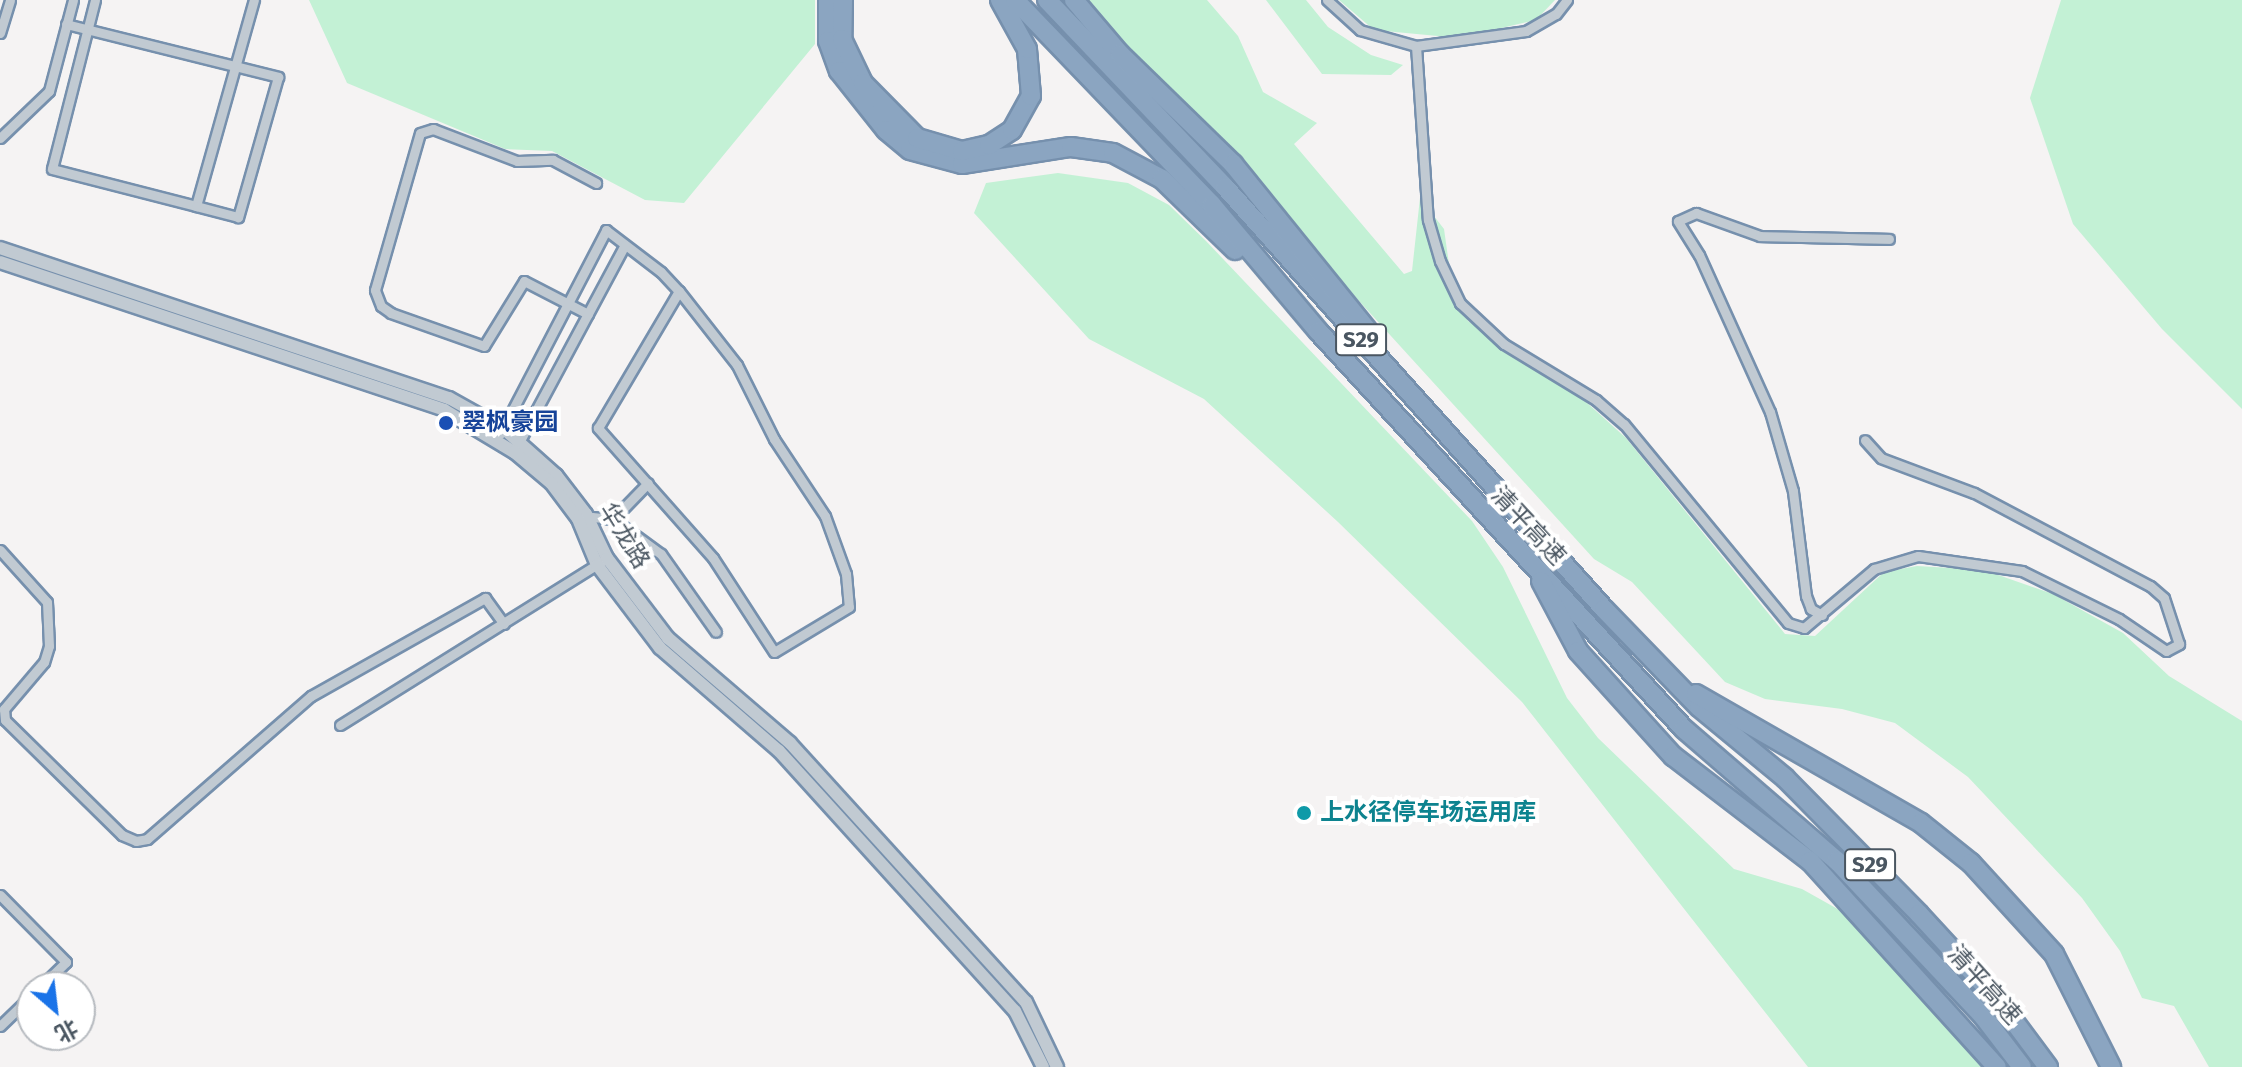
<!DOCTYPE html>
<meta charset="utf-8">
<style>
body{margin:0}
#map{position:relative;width:2242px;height:1067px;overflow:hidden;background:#f5f3f3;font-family:"Fira Sans","Noto Sans SC",sans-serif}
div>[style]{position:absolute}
.green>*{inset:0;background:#c3f1d5}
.roads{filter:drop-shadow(2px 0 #7690ad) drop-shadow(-2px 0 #7690ad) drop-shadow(0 2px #7690ad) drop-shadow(0 -2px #7690ad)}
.minor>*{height:9px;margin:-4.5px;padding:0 4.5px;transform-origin:4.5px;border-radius:4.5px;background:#c1cad2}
.tertiary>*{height:12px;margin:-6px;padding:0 6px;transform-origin:6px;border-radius:6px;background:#c1cad2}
.motorway>*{height:18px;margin:-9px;padding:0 9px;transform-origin:9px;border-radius:9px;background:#8ba5c1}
.dots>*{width:22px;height:22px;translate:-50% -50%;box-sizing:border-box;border:4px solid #fff;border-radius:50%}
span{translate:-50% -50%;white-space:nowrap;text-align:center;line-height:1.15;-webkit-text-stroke:8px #fff;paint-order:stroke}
.shield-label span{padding:2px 6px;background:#fff;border:2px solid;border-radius:6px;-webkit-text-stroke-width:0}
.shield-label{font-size:22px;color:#4a5661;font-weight:700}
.transit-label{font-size:24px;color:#164399;font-weight:700}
.left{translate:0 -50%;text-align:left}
.street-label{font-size:24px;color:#4a5661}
.culture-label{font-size:24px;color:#0d838f;font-weight:700}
.north{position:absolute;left:16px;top:971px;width:80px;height:80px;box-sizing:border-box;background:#fff;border:2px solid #b7bbc0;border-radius:50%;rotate:152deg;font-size:22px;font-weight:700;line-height:32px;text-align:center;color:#4a5661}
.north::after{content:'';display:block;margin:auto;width:28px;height:36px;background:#1a73e8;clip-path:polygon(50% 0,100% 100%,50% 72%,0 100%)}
</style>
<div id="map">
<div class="green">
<i style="clip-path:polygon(309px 0,815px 0,815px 44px,684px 203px,645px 200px,552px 151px,505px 149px,347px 83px)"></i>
<i style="clip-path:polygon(1085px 0,1207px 0,1238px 36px,1263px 92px,1317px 123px,1294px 144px,1404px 274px,1412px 271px,1420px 198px,1444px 229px,1452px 285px,1468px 321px,1585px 401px,1626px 438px,1785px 634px,1815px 636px,1884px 572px,1917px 566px,1984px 570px,2053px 594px,2123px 633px,2169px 676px,2242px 721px,2242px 1067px,2209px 1067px,2174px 1006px,2142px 998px,2120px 951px,2082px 898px,1968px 777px,1895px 723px,1842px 709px,1765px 699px,1725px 682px,1632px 582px,1594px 559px)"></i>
<i style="clip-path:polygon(1266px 0,1306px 0,1328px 27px,1371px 55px,1403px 65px,1391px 75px,1322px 74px)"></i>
<i style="clip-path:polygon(1339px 0,1555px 0,1536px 20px,1459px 38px,1374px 30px)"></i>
<i style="clip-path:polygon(2061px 0,2242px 0,2242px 409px,2162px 329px,2073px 224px,2030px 98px)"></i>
<i style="clip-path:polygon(1058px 173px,1128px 183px,1169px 205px,1206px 241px,1472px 521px,1503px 567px,1567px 698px,1598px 738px,1734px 869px,1802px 889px,1843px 912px,1879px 944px,1985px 1067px,1808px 1067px,1522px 702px,1338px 522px,1204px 399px,1089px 339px,974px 213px,986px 183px)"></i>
</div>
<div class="roads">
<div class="minor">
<i style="left:95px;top:0;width:174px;rotate:104.3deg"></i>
<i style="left:52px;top:169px;width:149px;rotate:14.4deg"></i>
<i style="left:196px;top:206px;width:214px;rotate:-74.3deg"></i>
<i style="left:1327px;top:0;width:45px;rotate:42.3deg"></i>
<i style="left:1360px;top:30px;width:58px;rotate:15.9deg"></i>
<i style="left:1416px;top:46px;width:111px;rotate:-7.8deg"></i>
<i style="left:1526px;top:31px;width:34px;rotate:-30deg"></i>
<i style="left:1556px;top:14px;width:18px;rotate:-52deg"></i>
<i style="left:66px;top:24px;width:219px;rotate:14deg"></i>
<i style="left:278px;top:77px;width:146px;rotate:105.9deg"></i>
<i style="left:238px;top:217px;width:43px;rotate:-165.3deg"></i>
<i style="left:0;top:33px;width:34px;rotate:-73deg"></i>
<i style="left:1416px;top:46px;width:174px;rotate:86.1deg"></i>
<i style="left:1428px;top:220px;width:43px;rotate:73.7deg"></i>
<i style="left:1440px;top:261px;width:47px;rotate:64.5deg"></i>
<i style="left:1460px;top:303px;width:60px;rotate:43deg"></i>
<i style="left:1504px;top:344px;width:108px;rotate:31.3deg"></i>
<i style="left:1596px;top:400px;width:37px;rotate:41deg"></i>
<i style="left:1624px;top:424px;width:258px;rotate:50.5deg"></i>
<i style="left:1788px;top:623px;width:17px;rotate:17deg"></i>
<i style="left:1804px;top:628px;width:92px;rotate:-40.1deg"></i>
<i style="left:1874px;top:569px;width:46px;rotate:-16.5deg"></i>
<i style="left:1918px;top:556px;width:105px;rotate:8.2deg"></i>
<i style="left:2022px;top:571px;width:108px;rotate:26.3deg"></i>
<i style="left:2119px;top:619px;width:57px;rotate:34.2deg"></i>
<i style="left:2166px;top:651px;width:15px;rotate:-28deg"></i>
<i style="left:2179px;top:644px;width:48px;rotate:-108.1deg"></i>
<i style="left:2164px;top:598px;width:18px;rotate:-139deg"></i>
<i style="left:2150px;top:586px;width:199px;rotate:-152.1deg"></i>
<i style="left:1974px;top:493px;width:99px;rotate:-159.4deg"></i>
<i style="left:1881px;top:458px;width:24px;rotate:-132deg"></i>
<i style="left:0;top:138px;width:68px;rotate:-43.8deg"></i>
<i style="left:49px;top:91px;width:94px;rotate:-75.2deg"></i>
<i style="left:588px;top:314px;width:72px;rotate:-152.7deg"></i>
<i style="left:524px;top:281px;width:76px;rotate:121.6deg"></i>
<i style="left:484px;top:346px;width:99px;rotate:-160.5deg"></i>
<i style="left:391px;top:313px;width:12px;rotate:-145deg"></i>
<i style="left:381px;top:306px;width:17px;rotate:-111deg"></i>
<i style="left:375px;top:290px;width:163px;rotate:-74deg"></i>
<i style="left:420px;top:133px;width:14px;rotate:-17deg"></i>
<i style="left:433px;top:129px;width:90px;rotate:20.9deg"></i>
<i style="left:517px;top:161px;width:36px;rotate:-2deg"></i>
<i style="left:553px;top:160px;width:49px;rotate:28.1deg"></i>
<i style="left:500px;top:434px;width:230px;rotate:-62.5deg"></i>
<i style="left:606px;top:230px;width:69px;rotate:37.4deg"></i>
<i style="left:661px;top:272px;width:26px;rotate:47deg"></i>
<i style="left:679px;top:291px;width:94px;rotate:51.9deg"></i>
<i style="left:737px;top:365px;width:83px;rotate:63.4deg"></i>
<i style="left:774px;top:439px;width:92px;rotate:56.5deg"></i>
<i style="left:825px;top:516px;width:62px;rotate:70.1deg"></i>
<i style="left:846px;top:574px;width:33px;rotate:85deg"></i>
<i style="left:849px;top:607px;width:87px;rotate:149deg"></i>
<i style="left:774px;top:652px;width:112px;rotate:-123deg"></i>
<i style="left:713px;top:558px;width:174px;rotate:-131.5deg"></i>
<i style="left:598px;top:428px;width:159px;rotate:-59.4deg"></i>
<i style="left:517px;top:446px;width:228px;rotate:-61.8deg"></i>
<i style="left:583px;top:516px;width:30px;rotate:6deg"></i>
<i style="left:613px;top:519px;width:50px;rotate:-45.8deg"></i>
<i style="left:613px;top:519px;width:59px;rotate:36.1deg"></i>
<i style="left:661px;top:554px;width:95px;rotate:54.8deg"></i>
<i style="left:0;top:550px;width:70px;rotate:47.9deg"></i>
<i style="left:47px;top:602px;width:44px;rotate:87.4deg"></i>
<i style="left:49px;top:646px;width:17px;rotate:107deg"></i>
<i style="left:44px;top:662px;width:62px;rotate:130.4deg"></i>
<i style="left:4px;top:709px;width:11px;rotate:85deg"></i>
<i style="left:5px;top:720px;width:164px;rotate:44.5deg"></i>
<i style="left:122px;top:835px;width:15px;rotate:23deg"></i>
<i style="left:136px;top:841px;width:11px;rotate:-10deg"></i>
<i style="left:147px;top:839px;width:218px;rotate:-41.1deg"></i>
<i style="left:311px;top:696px;width:200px;rotate:-29.4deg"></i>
<i style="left:485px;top:598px;width:32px;rotate:54deg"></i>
<i style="left:1822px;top:615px;width:13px;rotate:-151deg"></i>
<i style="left:1811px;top:609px;width:14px;rotate:-111deg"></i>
<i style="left:1806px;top:596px;width:106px;rotate:-97.1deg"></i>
<i style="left:1793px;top:491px;width:82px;rotate:-106.2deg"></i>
<i style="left:1770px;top:412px;width:172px;rotate:-114.3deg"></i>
<i style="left:1699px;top:255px;width:40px;rotate:-122deg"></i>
<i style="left:1678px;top:221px;width:20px;rotate:-24deg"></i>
<i style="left:1696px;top:213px;width:68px;rotate:19.8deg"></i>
<i style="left:1760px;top:236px;width:129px;rotate:1.3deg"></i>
<i style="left:340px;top:725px;width:309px;rotate:-32deg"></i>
<i style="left:0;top:895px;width:94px;rotate:45.4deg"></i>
<i style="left:66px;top:962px;width:36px;rotate:136deg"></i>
<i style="left:0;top:1026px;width:45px;rotate:-44.1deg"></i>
</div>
<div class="tertiary">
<i style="left:0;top:248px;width:473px;rotate:18.5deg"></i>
<i style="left:449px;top:398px;width:62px;rotate:29.1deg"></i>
<i style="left:503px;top:428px;width:71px;rotate:41.6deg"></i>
<i style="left:556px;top:475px;width:49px;rotate:52.4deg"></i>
<i style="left:586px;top:514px;width:49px;rotate:64.5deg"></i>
<i style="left:607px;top:558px;width:101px;rotate:52.7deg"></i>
<i style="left:668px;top:638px;width:161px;rotate:40.7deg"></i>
<i style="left:790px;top:743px;width:350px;rotate:47.7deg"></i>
<i style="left:1026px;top:1002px;width:72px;rotate:64.5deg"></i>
<i style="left:0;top:262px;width:468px;rotate:18.4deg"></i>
<i style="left:444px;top:410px;width:82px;rotate:31deg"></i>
<i style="left:514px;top:452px;width:48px;rotate:40deg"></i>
<i style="left:551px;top:483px;width:45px;rotate:53.1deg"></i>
<i style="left:578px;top:519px;width:50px;rotate:67.6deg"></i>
<i style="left:597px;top:565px;width:104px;rotate:52.8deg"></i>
<i style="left:660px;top:648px;width:157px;rotate:40.9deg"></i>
<i style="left:779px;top:751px;width:351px;rotate:47.8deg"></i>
<i style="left:1015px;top:1011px;width:63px;rotate:63.4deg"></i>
</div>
<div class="motorway">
<i style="left:828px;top:0;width:41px;rotate:90deg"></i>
<i style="left:828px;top:41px;width:32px;rotate:70deg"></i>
<i style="left:839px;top:71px;width:75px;rotate:51.5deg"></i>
<i style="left:886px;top:130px;width:31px;rotate:40deg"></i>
<i style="left:910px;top:150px;width:54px;rotate:15.1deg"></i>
<i style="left:962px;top:164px;width:110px;rotate:-8.9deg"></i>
<i style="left:1071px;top:147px;width:42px;rotate:8.1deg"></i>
<i style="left:1113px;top:153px;width:55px;rotate:28deg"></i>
<i style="left:1162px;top:179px;width:102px;rotate:44.2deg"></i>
<i style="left:843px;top:0;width:39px;rotate:91deg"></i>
<i style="left:842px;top:39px;width:49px;rotate:64.5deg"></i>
<i style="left:863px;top:83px;width:77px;rotate:45.5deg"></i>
<i style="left:917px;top:138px;width:47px;rotate:16.1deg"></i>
<i style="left:962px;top:151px;width:28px;rotate:-13deg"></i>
<i style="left:989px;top:145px;width:27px;rotate:-33deg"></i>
<i style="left:1012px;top:130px;width:39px;rotate:-61deg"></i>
<i style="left:1031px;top:96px;width:47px;rotate:-94.9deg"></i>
<i style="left:1027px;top:49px;width:56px;rotate:-118.9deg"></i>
<i style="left:1015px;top:0;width:284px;rotate:46.1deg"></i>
<i style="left:1212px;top:205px;width:165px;rotate:49.9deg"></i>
<i style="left:1318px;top:331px;width:541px;rotate:47.4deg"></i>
<i style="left:1684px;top:729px;width:202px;rotate:40.8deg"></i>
<i style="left:1837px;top:861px;width:213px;rotate:46.7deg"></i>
<i style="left:1983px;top:1016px;width:64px;rotate:52.6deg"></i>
<i style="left:1047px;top:0;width:258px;rotate:46.4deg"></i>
<i style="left:1225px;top:187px;width:567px;rotate:48.07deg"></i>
<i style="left:1604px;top:609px;width:136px;rotate:45.9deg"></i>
<i style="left:1699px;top:707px;width:112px;rotate:39.5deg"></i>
<i style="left:1785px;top:778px;width:191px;rotate:45.4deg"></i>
<i style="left:1919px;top:914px;width:117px;rotate:47.4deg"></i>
<i style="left:1998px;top:1000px;width:84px;rotate:53.3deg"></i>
<i style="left:1074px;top:0;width:71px;rotate:49.6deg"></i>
<i style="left:1120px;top:54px;width:158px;rotate:44.2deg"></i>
<i style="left:1233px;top:164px;width:216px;rotate:51deg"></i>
<i style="left:1541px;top:581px;width:79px;rotate:62.1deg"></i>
<i style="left:1578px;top:651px;width:142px;rotate:47.9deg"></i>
<i style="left:1673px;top:756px;width:173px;rotate:37.5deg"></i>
<i style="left:1810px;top:861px;width:278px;rotate:47.8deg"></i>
<i style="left:1696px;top:694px;width:259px;rotate:29.8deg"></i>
<i style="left:1921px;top:823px;width:64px;rotate:38.7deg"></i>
<i style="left:1971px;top:863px;width:123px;rotate:47.6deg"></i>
<i style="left:2054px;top:954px;width:127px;rotate:63.2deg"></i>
</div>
</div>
<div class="dots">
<i style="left:446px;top:423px;background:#1a4fb4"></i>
<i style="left:1304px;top:813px;background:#0f9aa8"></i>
</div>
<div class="shield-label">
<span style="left:1361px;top:340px">S29</span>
<span style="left:1870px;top:865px">S29</span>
</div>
<div class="transit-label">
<span class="left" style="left:462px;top:423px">翠枫豪园</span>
</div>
<div class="street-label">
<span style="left:1528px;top:526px;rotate:47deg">清平高速</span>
<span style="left:624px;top:536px;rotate:58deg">华龙路</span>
<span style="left:1984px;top:985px;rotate:48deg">清平高速</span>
</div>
<div class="culture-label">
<span class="left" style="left:1320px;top:813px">上水径停车场运用库</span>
</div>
<div class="north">北</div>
</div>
